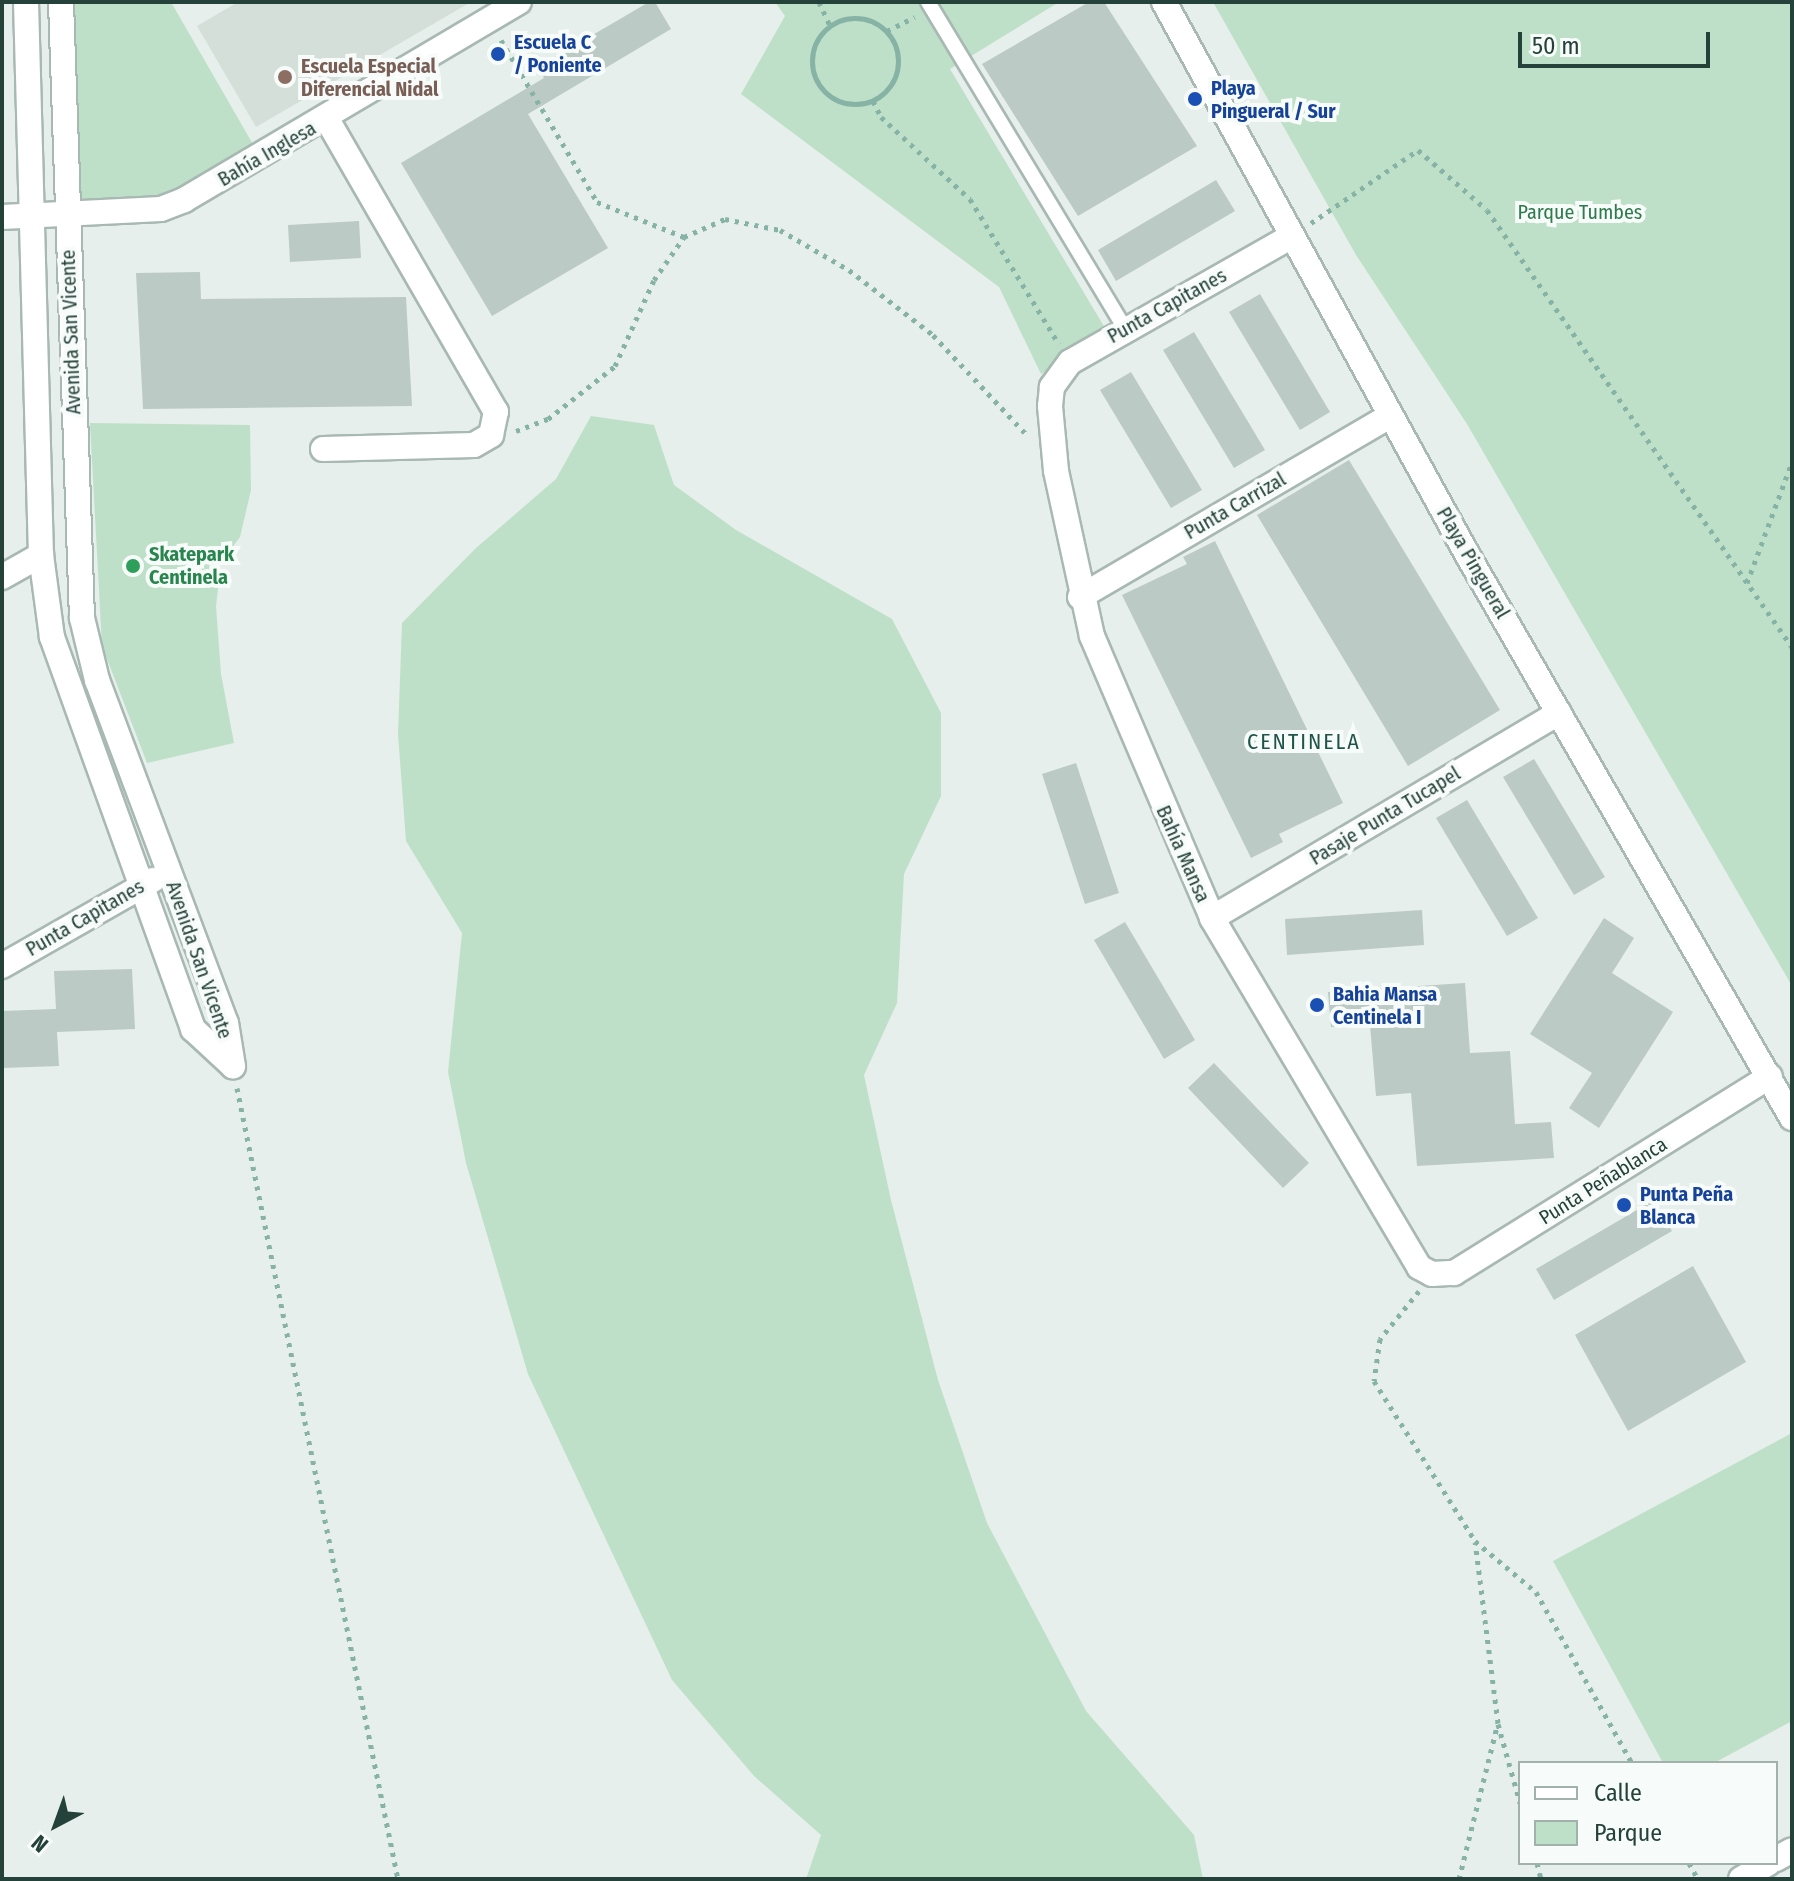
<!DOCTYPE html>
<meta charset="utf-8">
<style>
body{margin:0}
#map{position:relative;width:1794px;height:1881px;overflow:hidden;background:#e6efeb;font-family:"Fira Sans Condensed",sans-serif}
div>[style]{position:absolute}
.built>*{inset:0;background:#d4dfda}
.green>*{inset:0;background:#bfe0c8}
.building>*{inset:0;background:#bbcac4}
.path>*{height:5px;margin-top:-2.5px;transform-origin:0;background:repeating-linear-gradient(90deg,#86b3a5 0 4px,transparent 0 10px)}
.path>.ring{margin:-2.5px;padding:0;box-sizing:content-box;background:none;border:5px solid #86b3a5;border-radius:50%}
.roads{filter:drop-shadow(2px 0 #a8b8b2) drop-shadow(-2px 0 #a8b8b2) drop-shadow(0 2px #a8b8b2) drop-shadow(0 -2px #a8b8b2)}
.service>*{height:14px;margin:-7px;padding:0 7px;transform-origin:7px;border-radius:7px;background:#fff}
.minor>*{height:24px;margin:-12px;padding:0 12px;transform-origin:12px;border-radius:12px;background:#fff}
.dots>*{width:22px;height:22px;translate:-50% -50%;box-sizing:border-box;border:4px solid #f7fbf9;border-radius:50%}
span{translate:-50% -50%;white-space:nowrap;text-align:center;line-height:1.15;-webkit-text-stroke:8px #f7fbf9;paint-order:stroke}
.transit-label{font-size:20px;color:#164399;font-weight:700}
.left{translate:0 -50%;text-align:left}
.education-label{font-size:20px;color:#785e54;font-weight:700}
.street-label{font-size:20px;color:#24423a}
.park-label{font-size:20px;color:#2d7a4b}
.leisure-label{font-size:20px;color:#27864d;font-weight:700}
.neighbourhood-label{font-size:22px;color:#1f5548;letter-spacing:2px}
.frame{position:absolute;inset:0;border:4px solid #24423a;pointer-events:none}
.legend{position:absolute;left:1518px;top:1761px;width:260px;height:104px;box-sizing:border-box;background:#f7fbf9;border:2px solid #a3b1ad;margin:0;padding:10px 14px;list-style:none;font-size:24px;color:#24423a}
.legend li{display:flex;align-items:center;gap:16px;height:40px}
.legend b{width:40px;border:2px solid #a3b1ad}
.north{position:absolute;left:16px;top:1785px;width:80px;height:80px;-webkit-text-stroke:6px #f7fbf9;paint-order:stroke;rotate:221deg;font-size:22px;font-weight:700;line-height:32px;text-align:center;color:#24423a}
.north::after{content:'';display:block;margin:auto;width:28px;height:36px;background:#24423a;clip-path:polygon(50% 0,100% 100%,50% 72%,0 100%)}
.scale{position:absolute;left:1518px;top:32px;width:192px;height:36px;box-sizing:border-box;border:4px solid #24423a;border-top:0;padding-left:10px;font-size:24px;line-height:28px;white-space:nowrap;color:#24423a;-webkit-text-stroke:6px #f7fbf9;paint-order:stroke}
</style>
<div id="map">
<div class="built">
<i style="clip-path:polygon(238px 2px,471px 2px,256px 127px,197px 26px)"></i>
</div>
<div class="green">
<i style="clip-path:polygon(73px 2px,171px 2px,258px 153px,160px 204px,78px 205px)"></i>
<i style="clip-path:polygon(775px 2px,1059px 2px,950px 69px,1108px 333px,1041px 374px,999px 287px,741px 94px,785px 16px)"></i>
<i style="clip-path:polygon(1213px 2px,1792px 2px,1792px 986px,1467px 424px,1356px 255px)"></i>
<i style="clip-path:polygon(591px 416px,654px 425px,674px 485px,736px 530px,892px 619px,941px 713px,941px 796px,904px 874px,897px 1003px,864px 1075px,891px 1200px,938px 1380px,987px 1523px,1086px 1711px,1194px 1835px,1203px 1879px,806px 1879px,821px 1835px,754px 1776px,672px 1680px,528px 1374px,466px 1163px,448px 1072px,462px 933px,406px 841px,398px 734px,402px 623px,476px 548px,556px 479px)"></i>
<i style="clip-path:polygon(90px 423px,250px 425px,251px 490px,240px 537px,221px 563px,216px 606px,221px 674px,234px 743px,147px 763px,102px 646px)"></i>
<i style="clip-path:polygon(1792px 1433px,1792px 1721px,1714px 1763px,1663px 1763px,1553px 1561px)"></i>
</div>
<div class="building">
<i style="clip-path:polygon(649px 2px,655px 2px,671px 29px,528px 114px,608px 248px,492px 316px,401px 163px,544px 78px,538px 67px)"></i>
<i style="clip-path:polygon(1089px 2px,1104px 2px,1197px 146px,1078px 216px,982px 64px)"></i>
<i style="clip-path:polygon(1216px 180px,1235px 211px,1116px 281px,1098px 250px)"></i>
<i style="clip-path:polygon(359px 221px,361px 258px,290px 262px,288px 225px)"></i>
<i style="clip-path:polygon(200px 272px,201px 299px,406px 297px,412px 406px,143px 409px,136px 273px)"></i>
<i style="clip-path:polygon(1260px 294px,1330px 412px,1300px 430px,1229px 312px)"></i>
<i style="clip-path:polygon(1194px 332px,1265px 450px,1234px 468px,1163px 350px)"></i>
<i style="clip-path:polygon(1131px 372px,1202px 490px,1171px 508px,1100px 390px)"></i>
<i style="clip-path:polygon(1349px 460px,1500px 710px,1408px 766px,1257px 515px)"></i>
<i style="clip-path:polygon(1215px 541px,1343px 803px,1279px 834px,1283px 842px,1251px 858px,1122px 595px,1187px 564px,1183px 557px)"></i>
<i style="clip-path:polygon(1534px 759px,1605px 877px,1574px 895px,1503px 777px)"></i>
<i style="clip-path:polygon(1076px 763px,1119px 893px,1085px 904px,1042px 774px)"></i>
<i style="clip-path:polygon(1467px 800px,1538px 918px,1507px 936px,1436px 818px)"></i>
<i style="clip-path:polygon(1422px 910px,1424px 945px,1287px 955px,1285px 919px)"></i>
<i style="clip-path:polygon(1604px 918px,1634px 938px,1612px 973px,1673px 1012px,1599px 1128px,1569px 1108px,1592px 1073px,1530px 1034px)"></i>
<i style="clip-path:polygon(1125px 922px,1195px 1040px,1164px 1059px,1094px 940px)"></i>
<i style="clip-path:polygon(132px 969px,135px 1029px,57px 1032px,59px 1066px,2px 1068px,2px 1011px,56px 1009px,54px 971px)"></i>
<i style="clip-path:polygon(1465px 983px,1470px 1053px,1510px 1051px,1515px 1124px,1551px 1122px,1554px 1158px,1417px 1166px,1411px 1093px,1376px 1096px,1370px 1025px,1331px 1027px,1328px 992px)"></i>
<i style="clip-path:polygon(1214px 1063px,1309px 1163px,1283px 1188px,1188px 1088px)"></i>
<i style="clip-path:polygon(1654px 1200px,1672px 1231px,1554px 1300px,1536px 1269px)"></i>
<i style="clip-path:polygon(1693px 1266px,1746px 1362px,1628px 1431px,1575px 1335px)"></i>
</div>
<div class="path">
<i style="left:819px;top:2px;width:26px;rotate:65deg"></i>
<i class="ring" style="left:812px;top:18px;width:81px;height:81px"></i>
<i style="left:887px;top:31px;width:31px;rotate:-27deg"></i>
<i style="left:501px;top:40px;width:188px;rotate:59.3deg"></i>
<i style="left:597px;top:202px;width:94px;rotate:21.9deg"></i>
<i style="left:873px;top:101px;width:18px;rotate:63deg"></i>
<i style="left:881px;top:117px;width:121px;rotate:42.7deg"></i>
<i style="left:970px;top:199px;width:170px;rotate:58.5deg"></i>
<i style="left:1311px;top:223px;width:130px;rotate:-34.3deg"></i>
<i style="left:1418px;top:150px;width:91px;rotate:41deg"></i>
<i style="left:1487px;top:210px;width:533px;rotate:55.09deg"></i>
<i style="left:516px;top:431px;width:34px;rotate:-21deg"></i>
<i style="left:548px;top:419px;width:85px;rotate:-38.3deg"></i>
<i style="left:615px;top:366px;width:94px;rotate:-65.6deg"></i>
<i style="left:654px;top:280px;width:52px;rotate:-55.1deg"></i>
<i style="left:684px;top:237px;width:45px;rotate:-23.7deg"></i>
<i style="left:725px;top:219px;width:56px;rotate:11.3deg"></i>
<i style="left:780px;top:230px;width:80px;rotate:30.1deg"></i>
<i style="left:849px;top:270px;width:106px;rotate:37.7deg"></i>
<i style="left:933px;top:335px;width:139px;rotate:46.8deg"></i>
<i style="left:1747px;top:583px;width:129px;rotate:-69.6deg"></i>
<i style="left:237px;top:1088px;width:807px;rotate:78.5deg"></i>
<i style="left:1419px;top:1291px;width:62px;rotate:129.1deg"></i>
<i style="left:1380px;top:1339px;width:42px;rotate:98.1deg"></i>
<i style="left:1374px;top:1381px;width:189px;rotate:57.7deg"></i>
<i style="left:1475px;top:1541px;width:80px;rotate:39.9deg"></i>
<i style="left:1536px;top:1592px;width:196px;rotate:60.7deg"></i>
<i style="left:1498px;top:1724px;width:82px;rotate:74.4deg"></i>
<i style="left:1537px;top:1863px;width:16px;rotate:76deg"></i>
<i style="left:1689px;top:1863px;width:18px;rotate:61deg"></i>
<i style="left:1459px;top:1879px;width:161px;rotate:-76deg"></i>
<i style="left:1498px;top:1723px;width:182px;rotate:-97.2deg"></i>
</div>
<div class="roads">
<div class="service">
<i style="left:928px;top:2px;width:382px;rotate:58.9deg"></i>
</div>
<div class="minor">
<i style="left:26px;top:2px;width:553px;rotate:88.45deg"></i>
<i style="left:41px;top:555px;width:83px;rotate:82.4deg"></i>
<i style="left:52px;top:637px;width:417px;rotate:70.2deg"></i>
<i style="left:193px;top:1029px;width:54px;rotate:42.8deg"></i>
<i style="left:61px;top:2px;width:616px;rotate:88.05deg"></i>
<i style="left:82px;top:618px;width:64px;rotate:76.4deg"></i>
<i style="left:97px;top:680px;width:366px;rotate:69.4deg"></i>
<i style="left:226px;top:1023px;width:44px;rotate:80.8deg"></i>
<i style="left:1164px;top:2px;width:630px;rotate:61.24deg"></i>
<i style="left:1467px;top:554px;width:651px;rotate:60.05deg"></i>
<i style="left:2px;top:217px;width:159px;rotate:-2.9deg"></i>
<i style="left:161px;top:209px;width:25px;rotate:-21deg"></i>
<i style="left:184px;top:200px;width:389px;rotate:-30.6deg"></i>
<i style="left:1292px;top:236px;width:255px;rotate:150.4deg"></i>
<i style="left:1070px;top:362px;width:31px;rotate:126deg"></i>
<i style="left:1052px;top:387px;width:19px;rotate:96deg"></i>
<i style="left:1050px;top:406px;width:65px;rotate:84.7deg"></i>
<i style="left:1056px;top:471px;width:169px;rotate:77.7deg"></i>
<i style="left:1092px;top:636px;width:306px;rotate:66.9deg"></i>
<i style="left:1212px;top:918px;width:406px;rotate:59.3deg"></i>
<i style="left:1419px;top:1267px;width:15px;rotate:28deg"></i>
<i style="left:1432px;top:1274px;width:22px;rotate:-3deg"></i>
<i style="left:1454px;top:1273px;width:372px;rotate:-31.9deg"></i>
<i style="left:323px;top:449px;width:151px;rotate:-1.5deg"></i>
<i style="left:474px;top:445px;width:20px;rotate:-30deg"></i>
<i style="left:491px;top:435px;width:24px;rotate:-78deg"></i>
<i style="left:496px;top:412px;width:338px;rotate:-120deg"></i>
<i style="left:2px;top:577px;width:45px;rotate:-29.4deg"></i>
<i style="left:1080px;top:597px;width:359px;rotate:-30.3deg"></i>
<i style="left:1212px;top:918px;width:403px;rotate:-30.6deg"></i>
<i style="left:2px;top:966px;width:174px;rotate:-29.7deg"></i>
<i style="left:1776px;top:1859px;width:18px;rotate:-29deg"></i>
<i style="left:1741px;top:1879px;width:32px;rotate:-30deg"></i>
</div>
</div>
<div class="dots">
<i style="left:498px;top:54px;background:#1a4fb4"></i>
<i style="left:285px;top:77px;background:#8d6e63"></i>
<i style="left:1195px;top:99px;background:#1a4fb4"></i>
<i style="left:133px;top:566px;background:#2e9e5b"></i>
<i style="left:1317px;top:1005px;background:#1a4fb4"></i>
<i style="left:1624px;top:1205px;background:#1a4fb4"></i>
</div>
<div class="transit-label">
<span class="left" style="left:514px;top:54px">Escuela C<br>/ Poniente</span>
<span class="left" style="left:1211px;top:100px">Playa<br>Pingueral / Sur</span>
<span class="left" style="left:1333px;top:1006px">Bahia Mansa<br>Centinela I</span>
<span class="left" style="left:1640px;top:1206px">Punta Peña<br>Blanca</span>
</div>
<div class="education-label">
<span class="left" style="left:301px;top:78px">Escuela Especial<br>Diferencial Nidal</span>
</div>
<div class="street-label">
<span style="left:267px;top:154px;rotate:-30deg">Bahía Inglesa</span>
<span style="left:1167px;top:306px;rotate:-29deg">Punta Capitanes</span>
<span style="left:71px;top:332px;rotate:-92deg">Avenida San Vicente</span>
<span style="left:1235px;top:506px;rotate:-30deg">Punta Carrizal</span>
<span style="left:1473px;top:563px;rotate:60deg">Playa Pingueral</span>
<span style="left:1385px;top:816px;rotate:-31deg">Pasaje Punta Tucapel</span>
<span style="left:1183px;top:854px;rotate:66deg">Bahía Mansa</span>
<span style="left:85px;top:918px;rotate:-30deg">Punta Capitanes</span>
<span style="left:199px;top:960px;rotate:71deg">Avenida San Vicente</span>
<span style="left:1603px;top:1181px;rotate:-32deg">Punta Peñablanca</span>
</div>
<div class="park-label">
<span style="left:1580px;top:212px">Parque Tumbes</span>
</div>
<div class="leisure-label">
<span class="left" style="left:149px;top:566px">Skatepark<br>Centinela</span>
</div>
<div class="neighbourhood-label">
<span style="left:1304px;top:742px">CENTINELA</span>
</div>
<div class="frame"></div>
<ul class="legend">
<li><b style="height:10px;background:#fff"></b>Calle</li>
<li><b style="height:22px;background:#bfe0c8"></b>Parque</li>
</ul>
<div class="north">N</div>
<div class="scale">50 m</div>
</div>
